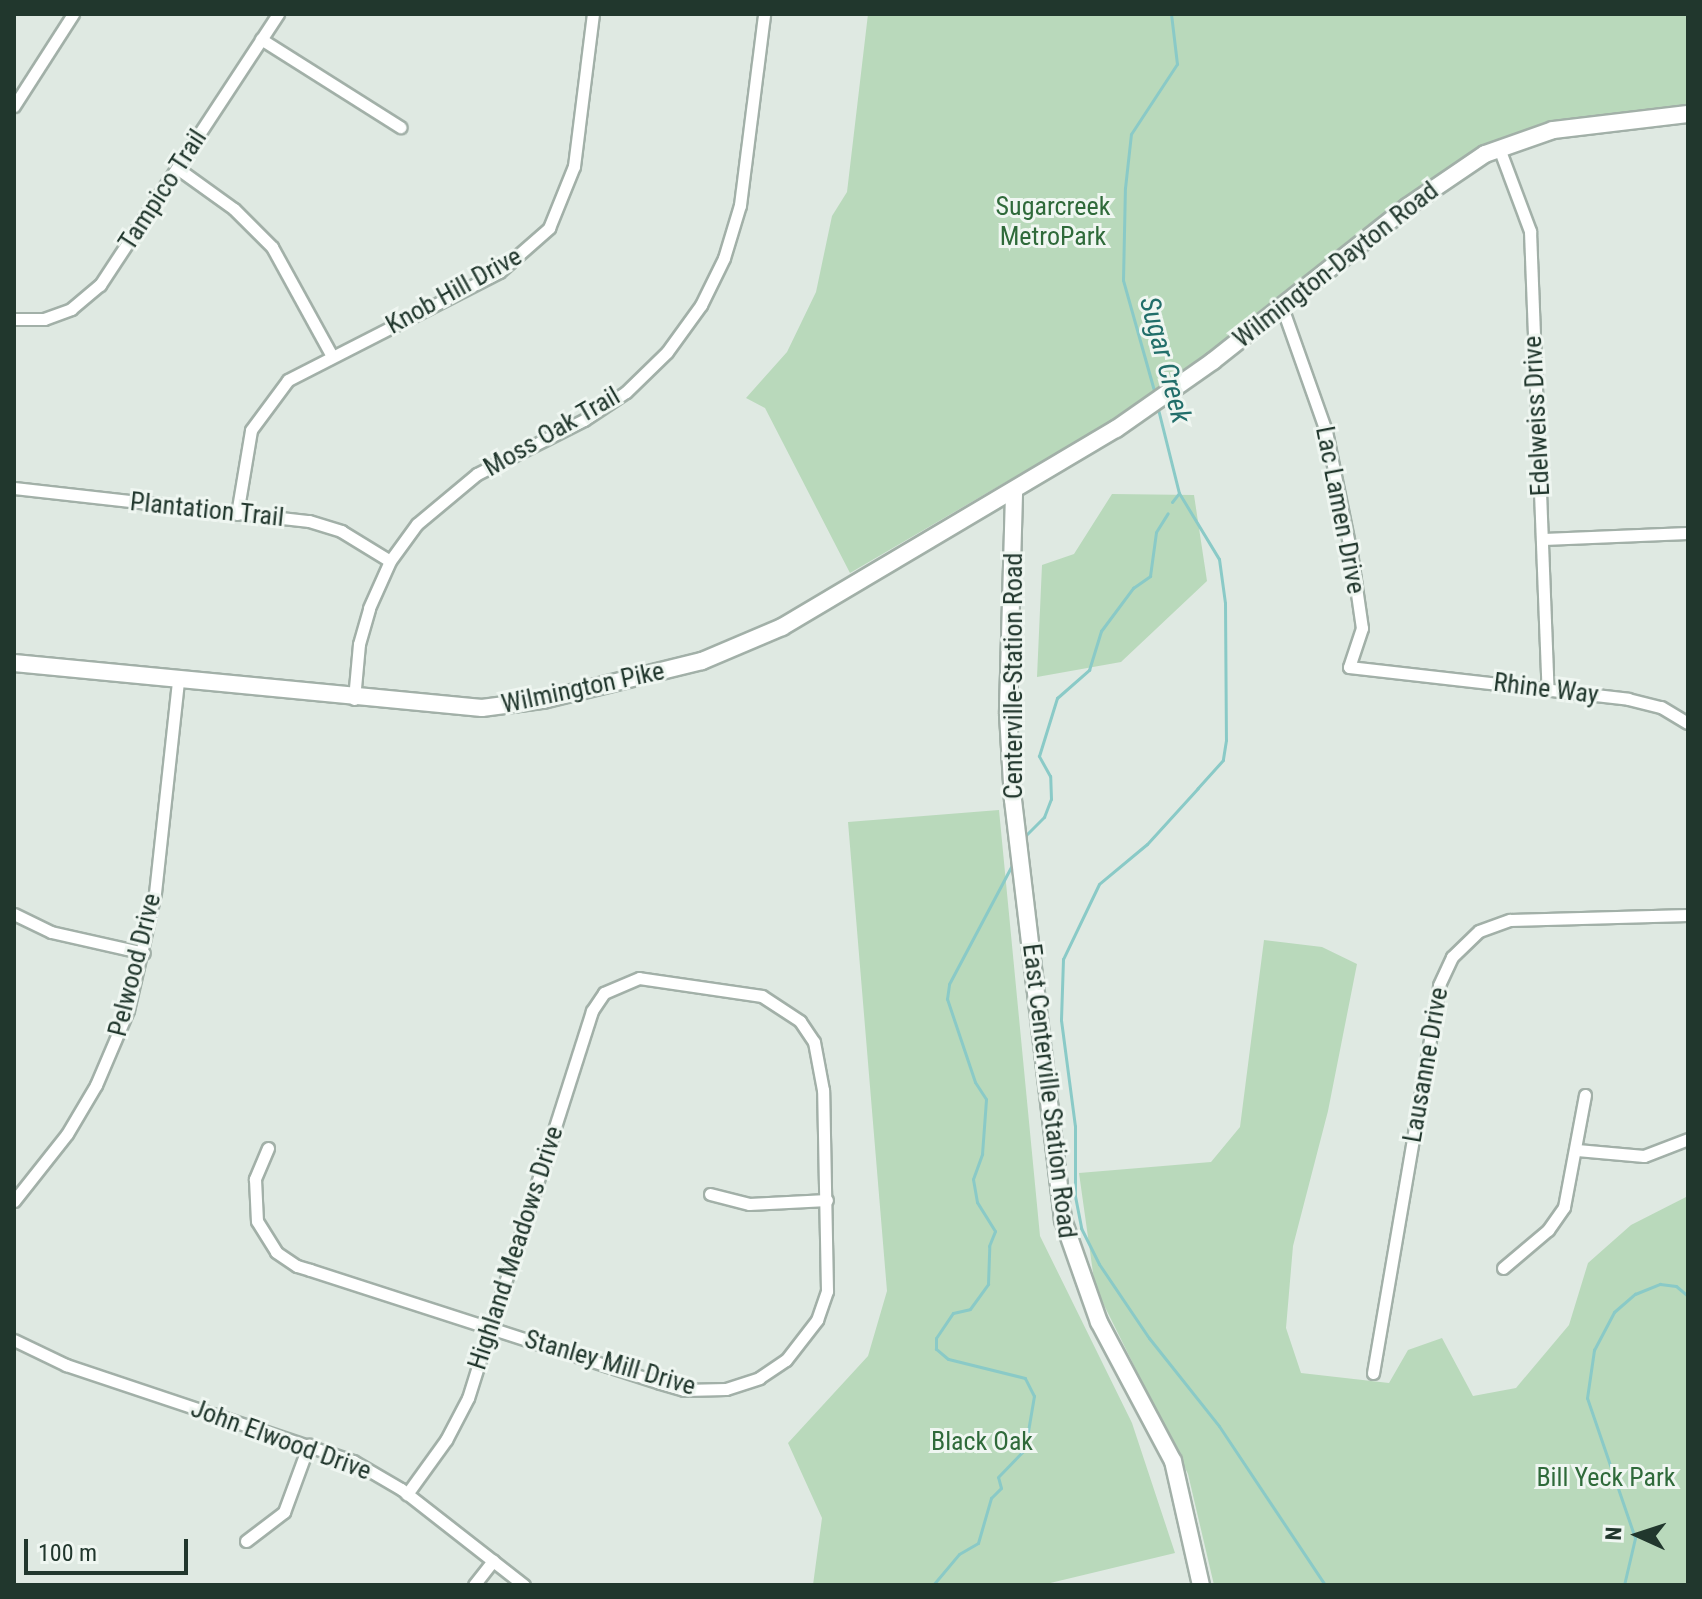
<!DOCTYPE html>
<style>
body{margin:0}
#map{position:relative;width:1702px;height:1599px;overflow:hidden;background:#dfe9e2;font-family:"Roboto Condensed",sans-serif}
div>[style]{position:absolute}
.green>*{inset:0;background:#b9d9bb}
.stream>*{height:3px;margin:-1.5px;padding:0 1.5px;transform-origin:1.5px;border-radius:1.5px;background:#8acac7}
.roads{filter:drop-shadow(2px 0 #a2b0a8) drop-shadow(-2px 0 #a2b0a8) drop-shadow(0 2px #a2b0a8) drop-shadow(0 -2px #a2b0a8)}
.street>*{height:11px;margin:-5.5px;padding:0 5.5px;transform-origin:5.5px;border-radius:5.5px;background:#fff}
.secondary>*{height:16px;margin:-8px;padding:0 8px;transform-origin:8px;border-radius:8px;background:#fff}
span{translate:-50% -50%;white-space:nowrap;text-align:center;line-height:1.15;-webkit-text-stroke:6px #eff6f1;paint-order:stroke}
.street-label{font-size:26px;color:#21372d}
.park-label{font-size:26px;color:#2f6a3a}
.water-label{font-size:28px;color:#216e6a;font-style:italic}
.frame{position:absolute;inset:0;border:16px solid #21372d;pointer-events:none}
.north{position:absolute;left:1598px;top:1495px;width:80px;height:80px;-webkit-text-stroke:6px #eff6f1;paint-order:stroke;rotate:273deg;font-size:22px;font-weight:700;line-height:32px;text-align:center;color:#21372d}
.north::after{content:'';display:block;margin:auto;width:28px;height:36px;background:#21372d;clip-path:polygon(50% 0,100% 100%,50% 72%,0 100%)}
.scale{position:absolute;left:24px;top:1539px;width:164px;height:36px;box-sizing:border-box;border:4px solid #21372d;border-top:0;padding-left:10px;font-size:24px;line-height:28px;white-space:nowrap;color:#21372d;-webkit-text-stroke:6px #eff6f1;paint-order:stroke}
</style>
<div id="map">
<div class="green">
<i style="clip-path:polygon(868px 14px,1688px 14px,1688px 114px,1499px 148px,1116px 429px,1004px 483px,850px 573px,765px 408px,746px 398px,787px 352px,816px 292px,832px 216px,847px 192px)"></i>
<i style="clip-path:polygon(1112px 494px,1194px 495px,1207px 581px,1121px 662px,1037px 677px,1042px 565px,1074px 554px)"></i>
<i style="clip-path:polygon(999px 810px,1040px 1236px,1132px 1423px,1175px 1553px,1042px 1585px,813px 1585px,822px 1518px,788px 1443px,868px 1356px,887px 1291px,848px 822px)"></i>
<i style="clip-path:polygon(1264px 940px,1322px 947px,1357px 964px,1328px 1111px,1293px 1246px,1286px 1328px,1301px 1373px,1389px 1383px,1408px 1350px,1442px 1338px,1473px 1396px,1516px 1388px,1569px 1325px,1588px 1263px,1631px 1225px,1688px 1196px,1688px 1585px,1214px 1585px,1188px 1474px,1095px 1287px,1079px 1173px,1211px 1162px,1240px 1127px)"></i>
</div>
<div class="stream">
<i style="left:1155px;top:394px;width:118px;rotate:-105.7deg"></i>
<i style="left:1123px;top:280px;width:92px;rotate:-88.8deg"></i>
<i style="left:1125px;top:188px;width:54px;rotate:-83.7deg"></i>
<i style="left:1131px;top:134px;width:84px;rotate:-56.7deg"></i>
<i style="left:1177px;top:64px;width:50px;rotate:-96.8deg"></i>
<i style="left:1158px;top:409px;width:87px;rotate:76deg"></i>
<i style="left:1179px;top:493px;width:77px;rotate:58.8deg"></i>
<i style="left:1219px;top:559px;width:44px;rotate:82.2deg"></i>
<i style="left:1225px;top:603px;width:137px;rotate:89.6deg"></i>
<i style="left:1226px;top:740px;width:20px;rotate:99deg"></i>
<i style="left:1223px;top:760px;width:38px;rotate:132deg"></i>
<i style="left:1198px;top:788px;width:76px;rotate:132.3deg"></i>
<i style="left:1147px;top:844px;width:62px;rotate:140.2deg"></i>
<i style="left:1099px;top:884px;width:83px;rotate:115.6deg"></i>
<i style="left:1063px;top:959px;width:61px;rotate:91.9deg"></i>
<i style="left:1061px;top:1020px;width:107px;rotate:82.5deg"></i>
<i style="left:1075px;top:1126px;width:70px;rotate:90deg"></i>
<i style="left:1075px;top:1196px;width:33px;rotate:79deg"></i>
<i style="left:1081px;top:1228px;width:40px;rotate:63.4deg"></i>
<i style="left:1099px;top:1264px;width:89px;rotate:56deg"></i>
<i style="left:1149px;top:1338px;width:112px;rotate:51.5deg"></i>
<i style="left:1219px;top:1426px;width:191px;rotate:56.3deg"></i>
<i style="left:1172px;top:502px;width:11px;rotate:-52deg"></i>
<i style="left:1023px;top:838px;width:30px;rotate:-45deg"></i>
<i style="left:1044px;top:817px;width:19px;rotate:-69deg"></i>
<i style="left:1051px;top:799px;width:23px;rotate:-92deg"></i>
<i style="left:1050px;top:776px;width:23px;rotate:-119deg"></i>
<i style="left:1039px;top:756px;width:61px;rotate:-72.8deg"></i>
<i style="left:1057px;top:698px;width:43px;rotate:-41.2deg"></i>
<i style="left:1089px;top:670px;width:41px;rotate:-72.9deg"></i>
<i style="left:1101px;top:631px;width:54px;rotate:-53.3deg"></i>
<i style="left:1133px;top:588px;width:21px;rotate:-35deg"></i>
<i style="left:1150px;top:576px;width:44px;rotate:-82.2deg"></i>
<i style="left:1156px;top:532px;width:22px;rotate:-58deg"></i>
<i style="left:933px;top:1585px;width:40px;rotate:-50deg"></i>
<i style="left:959px;top:1554px;width:22px;rotate:-30deg"></i>
<i style="left:978px;top:1543px;width:47px;rotate:-73.9deg"></i>
<i style="left:991px;top:1498px;width:14px;rotate:-45deg"></i>
<i style="left:1001px;top:1488px;width:11px;rotate:-105deg"></i>
<i style="left:998px;top:1477px;width:39px;rotate:-46deg"></i>
<i style="left:1025px;top:1449px;width:54px;rotate:-80.4deg"></i>
<i style="left:1034px;top:1396px;width:20px;rotate:-117deg"></i>
<i style="left:1025px;top:1378px;width:79px;rotate:-166.1deg"></i>
<i style="left:948px;top:1359px;width:16px;rotate:-140deg"></i>
<i style="left:936px;top:1349px;width:11px;rotate:-90deg"></i>
<i style="left:936px;top:1338px;width:30px;rotate:-56deg"></i>
<i style="left:953px;top:1313px;width:17px;rotate:-13deg"></i>
<i style="left:970px;top:1309px;width:31px;rotate:-54deg"></i>
<i style="left:988px;top:1284px;width:38px;rotate:-88deg"></i>
<i style="left:989px;top:1246px;width:16px;rotate:-68deg"></i>
<i style="left:995px;top:1231px;width:34px;rotate:-122deg"></i>
<i style="left:977px;top:1202px;width:23px;rotate:-100deg"></i>
<i style="left:973px;top:1179px;width:27px;rotate:-70deg"></i>
<i style="left:982px;top:1154px;width:55px;rotate:-85.8deg"></i>
<i style="left:986px;top:1099px;width:20px;rotate:-123deg"></i>
<i style="left:975px;top:1082px;width:88px;rotate:-108.6deg"></i>
<i style="left:947px;top:999px;width:15px;rotate:-82deg"></i>
<i style="left:949px;top:984px;width:137px;rotate:-62.1deg"></i>
<i style="left:1624px;top:1585px;width:48px;rotate:-76.8deg"></i>
<i style="left:1635px;top:1538px;width:148px;rotate:-108.9deg"></i>
<i style="left:1587px;top:1398px;width:49px;rotate:-81.7deg"></i>
<i style="left:1594px;top:1350px;width:43px;rotate:-62.2deg"></i>
<i style="left:1614px;top:1312px;width:28px;rotate:-41deg"></i>
<i style="left:1635px;top:1294px;width:27px;rotate:-22deg"></i>
<i style="left:1660px;top:1284px;width:16px;rotate:7deg"></i>
<i style="left:1676px;top:1286px;width:16px;rotate:40deg"></i>
</div>
<div class="roads">
<div class="street">
<i style="left:261px;top:39px;width:165px;rotate:32.3deg"></i>
<i style="left:14px;top:106px;width:109px;rotate:-57.3deg"></i>
<i style="left:1499px;top:148px;width:89px;rotate:69.5deg"></i>
<i style="left:1530px;top:231px;width:459px;rotate:87.8deg"></i>
<i style="left:177px;top:168px;width:70px;rotate:35.7deg"></i>
<i style="left:234px;top:209px;width:54px;rotate:45deg"></i>
<i style="left:272px;top:247px;width:124px;rotate:61.2deg"></i>
<i style="left:1282px;top:307px;width:132px;rotate:70.5deg"></i>
<i style="left:1326px;top:431px;width:131px;rotate:78.5deg"></i>
<i style="left:1352px;top:559px;width:70px;rotate:81.8deg"></i>
<i style="left:1362px;top:628px;width:41px;rotate:108.4deg"></i>
<i style="left:1349px;top:667px;width:281px;rotate:6.5deg"></i>
<i style="left:1628px;top:699px;width:34px;rotate:14deg"></i>
<i style="left:1661px;top:707px;width:31px;rotate:31deg"></i>
<i style="left:14px;top:319px;width:30px"></i>
<i style="left:44px;top:319px;width:29px;rotate:-20deg"></i>
<i style="left:71px;top:309px;width:38px;rotate:-40deg"></i>
<i style="left:100px;top:285px;width:324px;rotate:-56.7deg"></i>
<i style="left:14px;top:488px;width:297px;rotate:6.4deg"></i>
<i style="left:309px;top:521px;width:34px;rotate:17deg"></i>
<i style="left:341px;top:531px;width:57px;rotate:31.5deg"></i>
<i style="left:237px;top:514px;width:85px;rotate:-80.5deg"></i>
<i style="left:251px;top:430px;width:62px;rotate:-53.5deg"></i>
<i style="left:288px;top:380px;width:237px;rotate:-27.1deg"></i>
<i style="left:499px;top:272px;width:67px;rotate:-41.3deg"></i>
<i style="left:549px;top:228px;width:67px;rotate:-68deg"></i>
<i style="left:574px;top:166px;width:153px;rotate:-82.9deg"></i>
<i style="left:1543px;top:539px;width:145px;rotate:-2.4deg"></i>
<i style="left:354px;top:699px;width:55px;rotate:-84.8deg"></i>
<i style="left:359px;top:644px;width:37px;rotate:-74deg"></i>
<i style="left:369px;top:608px;width:51px;rotate:-65.9deg"></i>
<i style="left:390px;top:561px;width:46px;rotate:-53.9deg"></i>
<i style="left:417px;top:524px;width:78px;rotate:-39.8deg"></i>
<i style="left:477px;top:474px;width:120px;rotate:-26.8deg"></i>
<i style="left:584px;top:420px;width:50px;rotate:-33.7deg"></i>
<i style="left:626px;top:392px;width:57px;rotate:-44.3deg"></i>
<i style="left:667px;top:352px;width:58px;rotate:-54.1deg"></i>
<i style="left:701px;top:305px;width:52px;rotate:-63.9deg"></i>
<i style="left:724px;top:258px;width:55px;rotate:-73.2deg"></i>
<i style="left:740px;top:205px;width:193px;rotate:-82.8deg"></i>
<i style="left:14px;top:914px;width:41px;rotate:25.9deg"></i>
<i style="left:51px;top:932px;width:95px;rotate:12.7deg"></i>
<i style="left:268px;top:1148px;width:34px;rotate:113deg"></i>
<i style="left:255px;top:1179px;width:42px;rotate:87.3deg"></i>
<i style="left:257px;top:1221px;width:36px;rotate:58deg"></i>
<i style="left:276px;top:1252px;width:25px;rotate:34deg"></i>
<i style="left:297px;top:1266px;width:14px;rotate:17deg"></i>
<i style="left:310px;top:1270px;width:189px;rotate:17.9deg"></i>
<i style="left:490px;top:1328px;width:179px;rotate:17.9deg"></i>
<i style="left:660px;top:1383px;width:25px;rotate:16deg"></i>
<i style="left:684px;top:1390px;width:42px;rotate:-1.4deg"></i>
<i style="left:726px;top:1389px;width:35px;rotate:-18deg"></i>
<i style="left:759px;top:1378px;width:32px;rotate:-34deg"></i>
<i style="left:786px;top:1360px;width:51px;rotate:-52.2deg"></i>
<i style="left:817px;top:1320px;width:31px;rotate:-71deg"></i>
<i style="left:827px;top:1291px;width:201px;rotate:-91.1deg"></i>
<i style="left:823px;top:1090px;width:49px;rotate:-100.6deg"></i>
<i style="left:814px;top:1042px;width:25px;rotate:-124deg"></i>
<i style="left:800px;top:1021px;width:45px;rotate:-146.7deg"></i>
<i style="left:762px;top:996px;width:124px;rotate:-171.7deg"></i>
<i style="left:639px;top:978px;width:38px;rotate:157deg"></i>
<i style="left:604px;top:993px;width:22px;rotate:124deg"></i>
<i style="left:592px;top:1011px;width:244px;rotate:107.7deg"></i>
<i style="left:518px;top:1243px;width:89px;rotate:108.2deg"></i>
<i style="left:490px;top:1328px;width:73px;rotate:107.4deg"></i>
<i style="left:468px;top:1398px;width:47px;rotate:117.6deg"></i>
<i style="left:446px;top:1440px;width:67px;rotate:125.8deg"></i>
<i style="left:1577px;top:1150px;width:67px;rotate:5.1deg"></i>
<i style="left:1644px;top:1156px;width:47px;rotate:-21.1deg"></i>
<i style="left:710px;top:1194px;width:40px;rotate:14.4deg"></i>
<i style="left:749px;top:1204px;width:78px;rotate:-2.9deg"></i>
<i style="left:14px;top:1201px;width:85px;rotate:-51.7deg"></i>
<i style="left:67px;top:1134px;width:57px;rotate:-59.4deg"></i>
<i style="left:96px;top:1085px;width:82px;rotate:-66.9deg"></i>
<i style="left:128px;top:1010px;width:120px;rotate:-77deg"></i>
<i style="left:155px;top:893px;width:214px;rotate:-83.8deg"></i>
<i style="left:1503px;top:1268px;width:59px;rotate:-40.2deg"></i>
<i style="left:1548px;top:1230px;width:28px;rotate:-55deg"></i>
<i style="left:1564px;top:1207px;width:114px;rotate:-79.4deg"></i>
<i style="left:14px;top:1340px;width:58px;rotate:25.7deg"></i>
<i style="left:66px;top:1365px;width:303px;rotate:18.5deg"></i>
<i style="left:353px;top:1461px;width:56px;rotate:30.3deg"></i>
<i style="left:401px;top:1489px;width:156px;rotate:38deg"></i>
<i style="left:1373px;top:1373px;width:394px;rotate:-80.3deg"></i>
<i style="left:1439px;top:985px;width:31px;rotate:-65deg"></i>
<i style="left:1452px;top:957px;width:37px;rotate:-44deg"></i>
<i style="left:1479px;top:931px;width:33px;rotate:-20deg"></i>
<i style="left:1510px;top:920px;width:178px;rotate:-1.6deg"></i>
<i style="left:246px;top:1541px;width:48px;rotate:-37.3deg"></i>
<i style="left:284px;top:1512px;width:72px;rotate:-69.8deg"></i>
<i style="left:474px;top:1585px;width:31px;rotate:-52deg"></i>
</div>
<div class="secondary">
<i style="left:1014px;top:494px;width:220px;rotate:91.6deg"></i>
<i style="left:1008px;top:714px;width:86px;rotate:86.7deg"></i>
<i style="left:1013px;top:800px;width:423px;rotate:83.2deg"></i>
<i style="left:1063px;top:1220px;width:108px;rotate:70.6deg"></i>
<i style="left:1099px;top:1322px;width:157px;rotate:62deg"></i>
<i style="left:1173px;top:1461px;width:127px;rotate:77.3deg"></i>
<i style="left:14px;top:663px;width:470px;rotate:5.5deg"></i>
<i style="left:482px;top:708px;width:62px;rotate:-7.5deg"></i>
<i style="left:543px;top:700px;width:164px;rotate:-13.8deg"></i>
<i style="left:702px;top:661px;width:87px;rotate:-23deg"></i>
<i style="left:782px;top:627px;width:388px;rotate:-30.7deg"></i>
<i style="left:1116px;top:429px;width:118px;rotate:-35deg"></i>
<i style="left:1213px;top:361px;width:248px;rotate:-38.4deg"></i>
<i style="left:1407px;top:207px;width:94px;rotate:-34.2deg"></i>
<i style="left:1485px;top:154px;width:72px;rotate:-19.4deg"></i>
<i style="left:1553px;top:130px;width:136px;rotate:-6.8deg"></i>
</div>
</div>
<div class="street-label">
<span style="left:163px;top:190px;rotate:-57deg">Tampico Trail</span>
<span style="left:1336px;top:265px;rotate:-38deg">Wilmington-Dayton Road</span>
<span style="left:454px;top:291px;rotate:-29deg">Knob Hill Drive</span>
<span style="left:1537px;top:416px;rotate:-93deg">Edelweiss Drive</span>
<span style="left:552px;top:432px;rotate:-30deg">Moss Oak Trail</span>
<span style="left:207px;top:510px;rotate:6deg">Plantation Trail</span>
<span style="left:1340px;top:510px;rotate:79deg">Lac Lamen Drive</span>
<span style="left:1014px;top:676px;rotate:-90deg">Centerville-Station Road</span>
<span style="left:583px;top:688px;rotate:-12deg">Wilmington Pike</span>
<span style="left:1546px;top:689px;rotate:7deg">Rhine Way</span>
<span style="left:135px;top:965px;rotate:-76deg">Pelwood Drive</span>
<span style="left:1426px;top:1065px;rotate:-80deg">Lausanne Drive</span>
<span style="left:1049px;top:1091px;rotate:83deg">East Centerville Station Road</span>
<span style="left:516px;top:1248px;rotate:-72deg">Highland Meadows Drive</span>
<span style="left:610px;top:1363px;rotate:16deg">Stanley Mill Drive</span>
<span style="left:281px;top:1440px;rotate:20deg">John Elwood Drive</span>
</div>
<div class="park-label">
<span style="left:1053px;top:222px">Sugarcreek<br>MetroPark</span>
<span style="left:982px;top:1442px">Black Oak</span>
<span style="left:1606px;top:1478px">Bill Yeck Park</span>
</div>
<div class="water-label">
<span style="left:1165px;top:360px;rotate:75deg">Sugar Creek</span>
</div>
<div class="frame"></div>
<div class="north">N</div>
<div class="scale">100 m</div>
</div>
